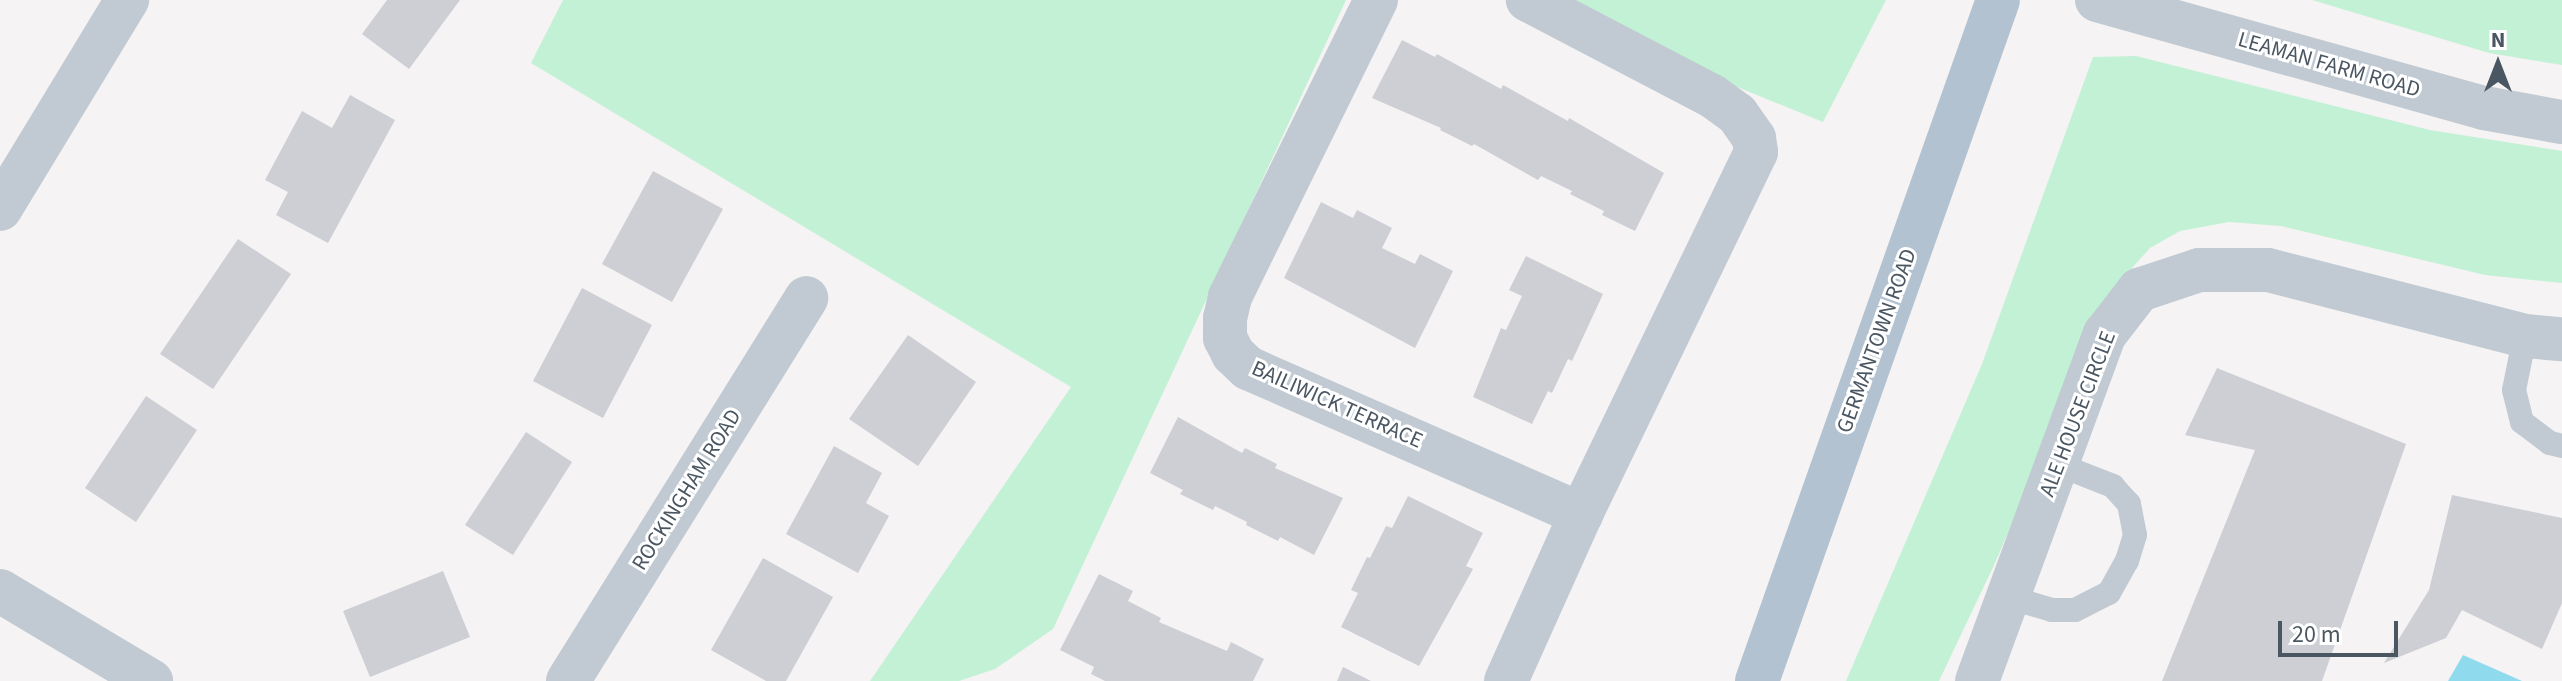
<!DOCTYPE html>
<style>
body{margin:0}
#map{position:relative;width:2562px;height:681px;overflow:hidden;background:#f5f3f3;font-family:"Source Sans 3",sans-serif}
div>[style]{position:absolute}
.green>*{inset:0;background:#c3f1d5}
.water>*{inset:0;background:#90daee}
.building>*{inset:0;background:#cdcfd5}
.service>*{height:24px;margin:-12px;padding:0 12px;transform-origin:12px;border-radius:12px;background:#c1cad2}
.minor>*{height:44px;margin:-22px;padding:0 22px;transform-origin:22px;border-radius:22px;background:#c1cad2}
.tertiary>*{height:44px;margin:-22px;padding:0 22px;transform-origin:22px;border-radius:22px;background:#c1cad2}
.primary>*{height:44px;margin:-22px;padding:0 22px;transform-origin:22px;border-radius:22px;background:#b3c2d1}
span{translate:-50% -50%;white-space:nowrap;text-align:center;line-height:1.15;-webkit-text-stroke:6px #fff;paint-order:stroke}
.street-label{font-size:22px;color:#4a5661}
.north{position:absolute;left:2458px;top:24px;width:80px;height:80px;-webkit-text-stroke:6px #fff;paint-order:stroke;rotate:0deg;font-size:22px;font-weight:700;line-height:32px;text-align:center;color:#4a5661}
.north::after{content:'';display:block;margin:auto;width:28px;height:36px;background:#4a5661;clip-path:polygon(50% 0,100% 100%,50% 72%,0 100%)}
.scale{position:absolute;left:2278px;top:621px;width:120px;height:36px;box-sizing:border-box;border:4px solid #4a5661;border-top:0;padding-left:10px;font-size:24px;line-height:28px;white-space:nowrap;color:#4a5661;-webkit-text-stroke:6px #fff;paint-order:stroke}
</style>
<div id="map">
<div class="green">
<i style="clip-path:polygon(563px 0,1346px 0,1053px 629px,995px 669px,959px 681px,870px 681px,1071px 387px,531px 63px)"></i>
<i style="clip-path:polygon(1525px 0,1886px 0,1823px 122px)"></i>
<i style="clip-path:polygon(2312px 0,2562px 0,2562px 65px,2489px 53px)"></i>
<i style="clip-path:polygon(2136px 56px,2430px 130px,2562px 151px,2562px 283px,2485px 275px,2281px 226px,2229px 222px,2180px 231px,2150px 248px,2105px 298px,2076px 359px,2061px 409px,1995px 563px,1939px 681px,1846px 681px,1982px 364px,2093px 57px)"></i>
</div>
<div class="water">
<i style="clip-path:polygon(2463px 655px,2522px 681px,2448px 681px)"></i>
</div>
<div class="building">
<i style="clip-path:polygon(387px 0,460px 0,409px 69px,362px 34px)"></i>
<i style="clip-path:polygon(1402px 40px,1435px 57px,1437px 54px,1501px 89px,1503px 85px,1568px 121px,1569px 118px,1664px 173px,1635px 231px,1602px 215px,1604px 211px,1570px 194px,1572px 191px,1541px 176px,1538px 180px,1474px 144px,1472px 146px,1440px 130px,1441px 128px,1372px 98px)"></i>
<i style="clip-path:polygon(350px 95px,395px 120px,328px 243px,276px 215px,288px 192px,265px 180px,302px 111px,332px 128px)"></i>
<i style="clip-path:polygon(653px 171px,723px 209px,672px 302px,602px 264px)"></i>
<i style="clip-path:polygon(1321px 202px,1353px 218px,1357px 210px,1392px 228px,1382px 248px,1415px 264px,1420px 254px,1453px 271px,1415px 348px,1284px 278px)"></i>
<i style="clip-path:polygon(238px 239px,291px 274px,213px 389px,160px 354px)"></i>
<i style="clip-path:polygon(1526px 256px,1603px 294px,1572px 361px,1568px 359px,1552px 393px,1548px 391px,1532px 424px,1473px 397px,1501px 328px,1506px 330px,1522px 296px,1509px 290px)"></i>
<i style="clip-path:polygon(582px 288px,652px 325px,603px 418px,533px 381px)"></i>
<i style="clip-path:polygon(908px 335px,976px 382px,918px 466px,849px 419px)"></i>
<i style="clip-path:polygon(2217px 368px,2406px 444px,2322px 681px,2162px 681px,2255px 450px,2185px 435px)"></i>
<i style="clip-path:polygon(146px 396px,197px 430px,136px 522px,85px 488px)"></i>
<i style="clip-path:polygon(1178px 417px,1242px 453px,1245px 448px,1277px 464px,1275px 468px,1343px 498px,1314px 555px,1280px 537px,1278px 541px,1246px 525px,1247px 522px,1215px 506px,1213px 510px,1180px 494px,1183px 490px,1150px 473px)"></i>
<i style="clip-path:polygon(526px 432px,572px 462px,513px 555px,465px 525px)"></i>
<i style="clip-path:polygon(834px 446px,882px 473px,866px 503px,889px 516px,858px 573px,786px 534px)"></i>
<i style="clip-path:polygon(2452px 495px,2562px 518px,2562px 603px,2542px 649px,2462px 610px,2446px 638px,2384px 663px,2429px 590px)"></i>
<i style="clip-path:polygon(1408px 496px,1483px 533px,1466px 566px,1473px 569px,1419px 666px,1341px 627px,1358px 593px,1351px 590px,1367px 557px,1370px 558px,1386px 526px,1392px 528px)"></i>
<i style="clip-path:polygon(763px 558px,833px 597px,786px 681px,766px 681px,711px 650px)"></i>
<i style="clip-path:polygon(443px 571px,470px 637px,370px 677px,343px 611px)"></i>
<i style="clip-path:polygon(1099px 574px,1133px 591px,1128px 601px,1161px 618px,1159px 622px,1227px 651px,1231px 642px,1264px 659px,1253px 681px,1105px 681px,1091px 674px,1094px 667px,1060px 650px)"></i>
<i style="clip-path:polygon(1343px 667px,1371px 681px,1337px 681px)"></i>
</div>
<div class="service">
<i style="left:2525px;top:336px;width:55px;rotate:101.5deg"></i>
<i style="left:2514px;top:390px;width:33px;rotate:76deg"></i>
<i style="left:2522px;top:422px;width:35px;rotate:37deg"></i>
<i style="left:2550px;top:443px;width:12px;rotate:14deg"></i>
<i style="left:2008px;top:597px;width:46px;rotate:16.5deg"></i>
<i style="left:2052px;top:610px;width:23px"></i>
<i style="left:2075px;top:610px;width:38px;rotate:-27deg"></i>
<i style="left:2109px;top:593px;width:37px;rotate:-61deg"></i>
<i style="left:2127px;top:561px;width:27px;rotate:-73deg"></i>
<i style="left:2135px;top:535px;width:32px;rotate:-101deg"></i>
<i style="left:2129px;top:504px;width:24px;rotate:-132deg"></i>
<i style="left:2113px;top:486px;width:60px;rotate:-158.6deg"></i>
</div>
<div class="minor">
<i style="left:1376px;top:0;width:331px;rotate:116.2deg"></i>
<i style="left:1230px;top:297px;width:22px;rotate:103deg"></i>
<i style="left:1225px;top:318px;width:20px;rotate:90deg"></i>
<i style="left:1225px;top:338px;width:18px;rotate:63deg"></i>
<i style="left:1233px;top:354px;width:21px;rotate:43deg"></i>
<i style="left:1248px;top:368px;width:364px;rotate:23.7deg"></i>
<i style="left:0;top:209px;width:245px;rotate:-58.7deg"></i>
<i style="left:0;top:591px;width:176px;rotate:30.8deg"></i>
<i style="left:568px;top:681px;width:451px;rotate:-58.1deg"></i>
<i style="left:1506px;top:681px;width:183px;rotate:-65.8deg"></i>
<i style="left:1581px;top:514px;width:402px;rotate:-64.2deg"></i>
<i style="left:1756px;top:152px;width:14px;rotate:-98deg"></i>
<i style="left:1754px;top:138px;width:29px;rotate:-125deg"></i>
<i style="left:1737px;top:114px;width:31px;rotate:-144deg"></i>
<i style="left:1712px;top:96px;width:208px;rotate:-152.4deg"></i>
<i style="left:1977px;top:681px;width:370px;rotate:-69.8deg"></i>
<i style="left:2105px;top:334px;width:56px;rotate:-52.3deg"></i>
<i style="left:2139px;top:290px;width:63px;rotate:-18.4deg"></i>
<i style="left:2199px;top:270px;width:69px"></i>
<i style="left:2268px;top:270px;width:265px;rotate:14.4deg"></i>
<i style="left:2525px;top:336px;width:37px;rotate:5deg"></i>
</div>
<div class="tertiary">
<i style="left:2097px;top:0;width:402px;rotate:15.6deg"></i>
<i style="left:2484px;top:108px;width:79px;rotate:10.2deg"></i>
</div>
<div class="primary">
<i style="left:1757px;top:681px;width:722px;rotate:-70.51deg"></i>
</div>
<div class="street-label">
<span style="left:2329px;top:65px;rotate:16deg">LEAMAN FARM ROAD</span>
<span style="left:1877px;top:341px;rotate:-70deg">GERMANTOWN ROAD</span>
<span style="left:1337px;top:405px;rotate:24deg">BAILIWICK TERRACE</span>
<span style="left:2078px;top:414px;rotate:-69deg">ALE HOUSE CIRCLE</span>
<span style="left:687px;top:490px;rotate:-58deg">ROCKINGHAM ROAD</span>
</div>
<div class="north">N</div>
<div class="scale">20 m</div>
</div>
